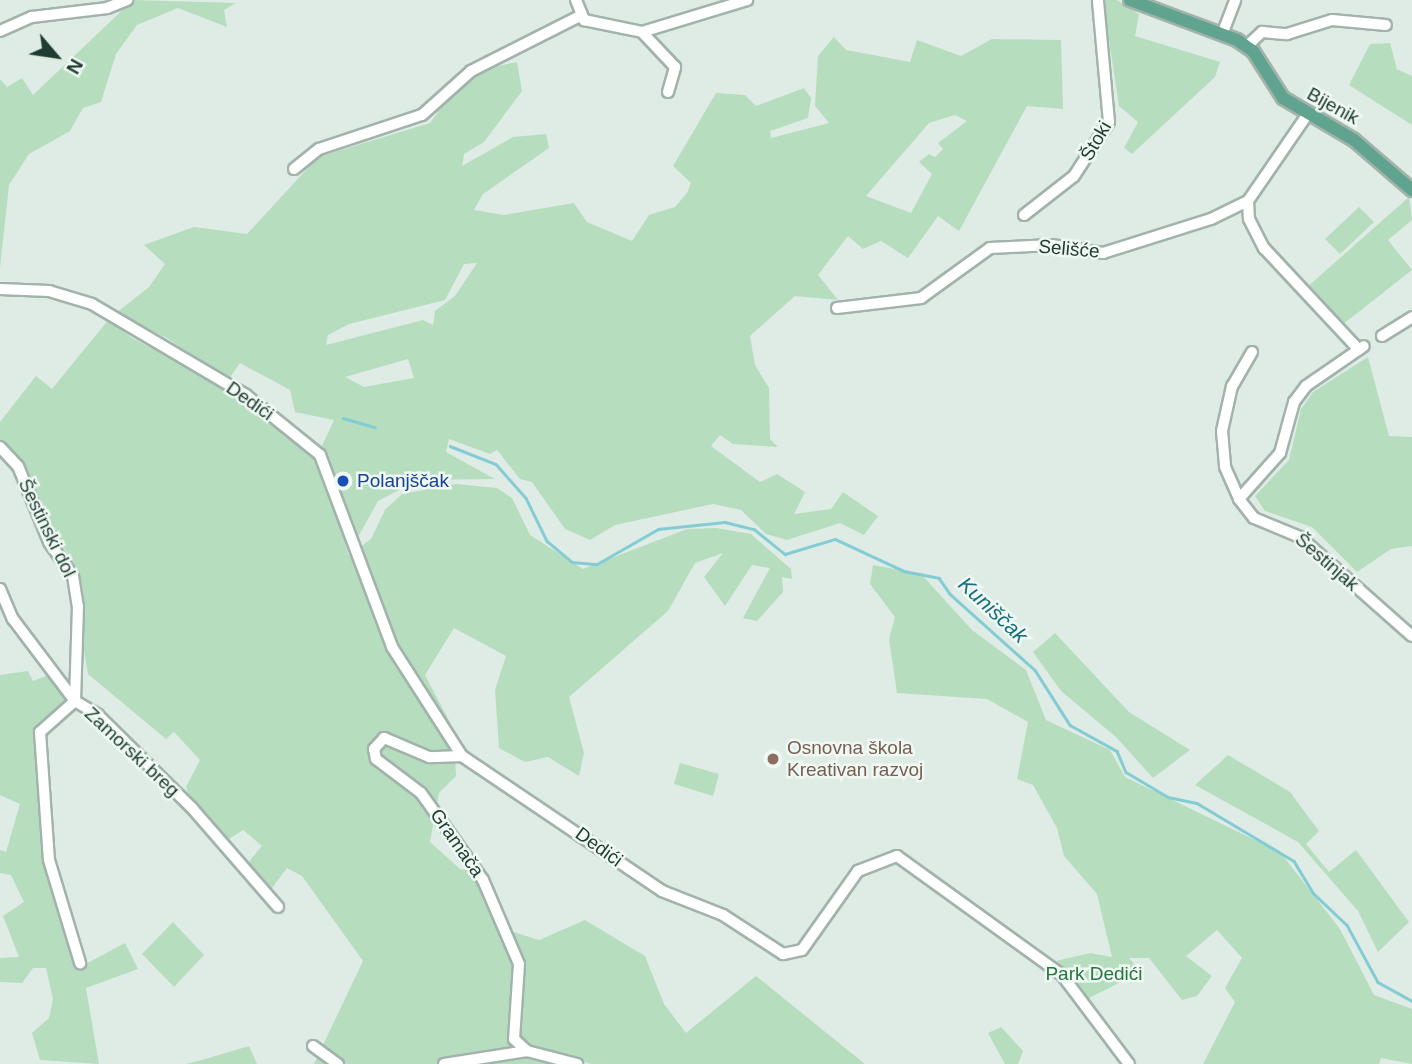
<!DOCTYPE html>
<meta charset="utf-8">
<style>
body{margin:0}
#map{position:relative;width:1412px;height:1064px;overflow:hidden;background:#dfebe5;font-family:Helvetica,sans-serif}
div>[style]{position:absolute}
.green>*{inset:0;background:#b6debe}
.stream>*{height:2.5px;margin:-1.25px;padding:0 1.25px;transform-origin:1.25px;border-radius:1.25px;background:#83ccd4}
.roads{filter:drop-shadow(2px 0 #a2b3ac) drop-shadow(-2px 0 #a2b3ac) drop-shadow(0 2px #a2b3ac) drop-shadow(0 -2px #a2b3ac)}
.minor>*{height:10px;margin:-5px;padding:0 5px;transform-origin:5px;border-radius:5px;background:#fff}
.major>*{height:12px;margin:-6px;padding:0 6px;transform-origin:6px;border-radius:6px;background:#60a38e}
.dots>*{width:19px;height:19px;translate:-50% -50%;box-sizing:border-box;border:4px solid #eff8f3;border-radius:50%}
span{translate:-50% -50%;white-space:nowrap;text-align:center;line-height:1.15;-webkit-text-stroke:5px #eff8f3;paint-order:stroke}
.street-label{font-size:19px;color:#1f3c32}
.transit-label{font-size:19px;color:#164399}
.left{translate:0 -50%;text-align:left}
.education-label{font-size:19px;color:#785e54}
.park-label{font-size:19px;color:#277541}
.water-label{font-size:21px;color:#166f7b;font-style:italic}
.north{position:absolute;left:21px;top:21px;width:70px;height:70px;-webkit-text-stroke:5px #eff8f3;paint-order:stroke;rotate:119deg;font-size:19px;font-weight:700;line-height:28px;text-align:center;color:#1f3c32}
.north::after{content:'';display:block;margin:auto;width:24px;height:32px;background:#1f3c32;clip-path:polygon(50% 0,100% 100%,50% 72%,0 100%)}
</style>
<div id="map">
<div class="green">
<i style="clip-path:polygon(133px 0,236px 3px,224px 10px,227px 27px,178px 8px,137px 25px,116px 54px,101px 102px,83px 108px,70px 131px,29px 154px,9px 185px,0 268px,0 79px,7px 87px,22px 78px,33px 95px)"></i>
<i style="clip-path:polygon(1103px 0,1117px 0,1139px 14px,1135px 36px,1220px 62px,1215px 77px,1132px 154px,1124px 148px,1138px 122px,1119px 106px)"></i>
<i style="clip-path:polygon(evenodd,834px 37px,846px 50px,910px 62px,917px 40px,961px 56px,992px 39px,1061px 40px,1063px 109px,1027px 106px,959px 231px,938px 216px,908px 258px,881px 241px,863px 249px,848px 236px,818px 275px,838px 300px,795px 296px,750px 336px,755px 365px,769px 388px,770px 439px,778px 447px,733px 444px,720px 435px,711px 446px,760px 482px,777px 474px,805px 492px,794px 514px,831px 509px,843px 492px,878px 516px,864px 535px,840px 523px,787px 540px,766px 534px,741px 510px,713px 504px,615px 525px,590px 540px,565px 529px,532px 482px,520px 479px,497px 450px,490px 454px,449px 439px,446px 452px,495px 479px,418px 480px,378px 501px,358px 537px,321px 448px,334px 420px,295px 412px,290px 390px,240px 363px,228px 380px,167px 338px,115px 314px,149px 287px,165px 264px,144px 245px,194px 227px,247px 234px,318px 157px,430px 123px,454px 90px,482px 69px,517px 62px,522px 91px,484px 142px,464px 154px,462px 166px,513px 137px,546px 134px,549px 148px,483px 194px,474px 210px,504px 215px,574px 203px,587px 222px,632px 241px,649px 215px,675px 207px,687px 193px,691px 183px,673px 166px,716px 93px,745px 95px,756px 106px,804px 88px,811px 98px,808px 118px,770px 131px,771px 138px,829px 123px,815px 106px,818px 56px,834px 37px,955px 115px,967px 121px,938px 143px,943px 149px,935px 157px,929px 154px,919px 162px,932px 174px,911px 213px,866px 196px,929px 123px,955px 115px,834px 37px,477px 263px,455px 296px,435px 311px,433px 325px,423px 320px,326px 345px,328px 335px,349px 324px,445px 300px,464px 264px,477px 263px,834px 37px,408px 359px,414px 378px,364px 387px,345px 377px,408px 359px)"></i>
<i style="clip-path:polygon(1390px 43px,1397px 69px,1412px 76px,1412px 125px,1349px 85px,1370px 44px)"></i>
<i style="clip-path:polygon(1409px 197px,1412px 220px,1388px 240px,1412px 270px,1342px 325px,1306px 288px)"></i>
<i style="clip-path:polygon(1359px 207px,1374px 222px,1340px 254px,1325px 239px)"></i>
<i style="clip-path:polygon(109px 319px,132px 338px,250px 401px,321px 463px,349px 556px,371px 539px,385px 510px,402px 494px,456px 484px,497px 488px,512px 498px,530px 535px,583px 569px,687px 529px,716px 528px,751px 534px,791px 569px,792px 579px,782px 577px,783px 592px,757px 621px,743px 618px,770px 568px,752px 565px,725px 606px,704px 577px,723px 553px,695px 563px,668px 611px,569px 697px,584px 753px,579px 776px,548px 757px,525px 762px,499px 748px,495px 690px,506px 656px,454px 628px,425px 675px,454px 730px,456px 776px,439px 793px,430px 842px,460px 869px,483px 872px,501px 928px,539px 940px,585px 920px,645px 956px,664px 1004px,686px 1033px,756px 976px,865px 1064px,591px 1064px,573px 1058px,571px 1064px,314px 1064px,363px 961px,302px 876px,287px 868px,269px 892px,246px 865px,262px 846px,243px 830px,226px 841px,191px 804px,186px 787px,200px 760px,174px 732px,166px 739px,88px 674px,67px 553px,0 443px,0 422px,36px 376px,52px 389px)"></i>
<i style="clip-path:polygon(1368px 357px,1389px 436px,1412px 437px,1412px 546px,1391px 549px,1357px 572px,1312px 527px,1265px 511px,1255px 496px,1289px 460px,1301px 409px,1313px 392px)"></i>
<i style="clip-path:polygon(873px 565px,921px 574px,972px 630px,1026px 670px,1046px 720px,1110px 750px,1125px 777px,1280px 852px,1340px 929px,1374px 995px,1412px 1009px,1412px 1064px,1381px 1058px,1379px 1064px,1203px 1064px,1235px 1002px,1225px 988px,1242px 958px,1217px 930px,1186px 956px,1212px 976px,1197px 996px,1182px 1000px,1149px 958px,1129px 958px,1141px 972px,1087px 999px,1056px 961px,1090px 953px,1112px 957px,1097px 894px,1064px 856px,1057px 828px,1033px 785px,1017px 779px,1028px 722px,987px 699px,897px 693px,889px 639px,895px 617px,870px 584px)"></i>
<i style="clip-path:polygon(1055px 633px,1129px 712px,1190px 750px,1153px 778px,1116px 737px,1061px 691px,1033px 652px)"></i>
<i style="clip-path:polygon(28px 671px,33px 681px,51px 674px,71px 700px,37px 730px,47px 865px,80px 967px,125px 943px,138px 969px,86px 988px,99px 1064px,40px 1060px,32px 1033px,49px 1018px,53px 999px,46px 968px,33px 968px,22px 983px,0 982px,0 958px,19px 957px,3px 916px,24px 902px,11px 875px,0 873px,0 850px,6px 852px,20px 804px,0 795px,0 675px)"></i>
<i style="clip-path:polygon(1228px 755px,1290px 792px,1319px 831px,1306px 844px,1329px 872px,1356px 850px,1409px 922px,1378px 952px,1358px 911px,1298px 842px,1195px 785px)"></i>
<i style="clip-path:polygon(680px 763px,719px 774px,713px 796px,674px 784px)"></i>
<i style="clip-path:polygon(173px 922px,204px 955px,174px 987px,142px 954px)"></i>
<i style="clip-path:polygon(1001px 1027px,1023px 1051px,1018px 1064px,1005px 1064px,988px 1033px)"></i>
<i style="clip-path:polygon(249px 1046px,257px 1064px,186px 1064px,209px 1058px)"></i>
</div>
<div class="stream">
<i style="left:343px;top:418px;width:33px;rotate:16deg"></i>
<i style="left:450px;top:446px;width:49px;rotate:21.4deg"></i>
<i style="left:496px;top:464px;width:45px;rotate:48.6deg"></i>
<i style="left:526px;top:498px;width:48px;rotate:64deg"></i>
<i style="left:547px;top:541px;width:33px;rotate:40deg"></i>
<i style="left:572px;top:562px;width:25px;rotate:5deg"></i>
<i style="left:597px;top:564px;width:70px;rotate:-29.8deg"></i>
<i style="left:658px;top:529px;width:67px;rotate:-6deg"></i>
<i style="left:725px;top:522px;width:30px;rotate:14deg"></i>
<i style="left:754px;top:529px;width:40px;rotate:39deg"></i>
<i style="left:785px;top:554px;width:52px;rotate:-16.7deg"></i>
<i style="left:835px;top:539px;width:76px;rotate:24.9deg"></i>
<i style="left:904px;top:571px;width:36px;rotate:11deg"></i>
<i style="left:939px;top:578px;width:19px;rotate:55deg"></i>
<i style="left:950px;top:594px;width:114px;rotate:41.8deg"></i>
<i style="left:1035px;top:670px;width:65px;rotate:57.5deg"></i>
<i style="left:1070px;top:725px;width:54px;rotate:29deg"></i>
<i style="left:1117px;top:751px;width:23px;rotate:67deg"></i>
<i style="left:1126px;top:772px;width:49px;rotate:30.8deg"></i>
<i style="left:1168px;top:797px;width:30px;rotate:12deg"></i>
<i style="left:1197px;top:803px;width:113px;rotate:30.9deg"></i>
<i style="left:1294px;top:861px;width:37px;rotate:59deg"></i>
<i style="left:1313px;top:893px;width:47px;rotate:43.3deg"></i>
<i style="left:1347px;top:925px;width:65px;rotate:61.5deg"></i>
<i style="left:1378px;top:982px;width:39px;rotate:29deg"></i>
</div>
<div class="roads">
<div class="minor">
<i style="left:576px;top:0;width:22px;rotate:68deg"></i>
<i style="left:584px;top:20px;width:59px;rotate:11.7deg"></i>
<i style="left:0;top:31px;width:35px;rotate:-24deg"></i>
<i style="left:32px;top:17px;width:76px;rotate:-6.8deg"></i>
<i style="left:107px;top:8px;width:22px;rotate:-22deg"></i>
<i style="left:1223px;top:32px;width:34px;rotate:-69deg"></i>
<i style="left:1247px;top:46px;width:21px;rotate:-43deg"></i>
<i style="left:1262px;top:32px;width:25px;rotate:5deg"></i>
<i style="left:1287px;top:34px;width:47px;rotate:-17.3deg"></i>
<i style="left:1332px;top:20px;width:54px;rotate:5.3deg"></i>
<i style="left:668px;top:92px;width:26px;rotate:-74deg"></i>
<i style="left:675px;top:67px;width:48px;rotate:-133.3deg"></i>
<i style="left:642px;top:32px;width:110px;rotate:-16.9deg"></i>
<i style="left:294px;top:169px;width:32px;rotate:-39deg"></i>
<i style="left:319px;top:149px;width:108px;rotate:-18.3deg"></i>
<i style="left:422px;top:115px;width:66px;rotate:-41.9deg"></i>
<i style="left:471px;top:71px;width:122px;rotate:-26.8deg"></i>
<i style="left:1248px;top:201px;width:18px;rotate:87deg"></i>
<i style="left:1249px;top:219px;width:33px;rotate:63deg"></i>
<i style="left:1264px;top:248px;width:139px;rotate:47deg"></i>
<i style="left:1024px;top:215px;width:63px;rotate:-38deg"></i>
<i style="left:1074px;top:176px;width:64px;rotate:-57.1deg"></i>
<i style="left:1109px;top:122px;width:122px;rotate:-95.2deg"></i>
<i style="left:0;top:289px;width:49px;rotate:2.3deg"></i>
<i style="left:49px;top:291px;width:45px;rotate:16.8deg"></i>
<i style="left:92px;top:304px;width:179px;rotate:30.6deg"></i>
<i style="left:246px;top:395px;width:95px;rotate:39deg"></i>
<i style="left:320px;top:455px;width:205px;rotate:69.4deg"></i>
<i style="left:392px;top:647px;width:130px;rotate:57.3deg"></i>
<i style="left:462px;top:756px;width:241px;rotate:34deg"></i>
<i style="left:662px;top:891px;width:66px;rotate:21.5deg"></i>
<i style="left:723px;top:915px;width:72px;rotate:33deg"></i>
<i style="left:783px;top:954px;width:19px;rotate:-12deg"></i>
<i style="left:802px;top:950px;width:97px;rotate:-54.7deg"></i>
<i style="left:858px;top:871px;width:42px;rotate:-21deg"></i>
<i style="left:897px;top:856px;width:203px;rotate:35.8deg"></i>
<i style="left:1062px;top:975px;width:111px;rotate:53deg"></i>
<i style="left:837px;top:308px;width:85px;rotate:-6.8deg"></i>
<i style="left:921px;top:298px;width:85px;rotate:-35.9deg"></i>
<i style="left:990px;top:248px;width:62px;rotate:-2.8deg"></i>
<i style="left:1052px;top:245px;width:52px;rotate:8.9deg"></i>
<i style="left:1103px;top:253px;width:113px;rotate:-17.5deg"></i>
<i style="left:1211px;top:219px;width:41px;rotate:-25.9deg"></i>
<i style="left:1248px;top:201px;width:104px;rotate:-55.5deg"></i>
<i style="left:1382px;top:336px;width:36px;rotate:-32deg"></i>
<i style="left:1252px;top:352px;width:39px;rotate:120deg"></i>
<i style="left:1232px;top:386px;width:46px;rotate:102.5deg"></i>
<i style="left:1222px;top:431px;width:36px;rotate:85deg"></i>
<i style="left:1225px;top:467px;width:35px;rotate:66deg"></i>
<i style="left:1239px;top:499px;width:62px;rotate:-48.3deg"></i>
<i style="left:1280px;top:453px;width:53px;rotate:-74.6deg"></i>
<i style="left:1294px;top:402px;width:20px;rotate:-53deg"></i>
<i style="left:1306px;top:386px;width:70px;rotate:-34.6deg"></i>
<i style="left:0;top:447px;width:26px;rotate:47deg"></i>
<i style="left:18px;top:466px;width:82px;rotate:67.8deg"></i>
<i style="left:49px;top:542px;width:42px;rotate:54.8deg"></i>
<i style="left:73px;top:576px;width:30px;rotate:81deg"></i>
<i style="left:78px;top:606px;width:95px;rotate:91.8deg"></i>
<i style="left:75px;top:701px;width:47px;rotate:138.5deg"></i>
<i style="left:40px;top:732px;width:128px;rotate:86deg"></i>
<i style="left:49px;top:860px;width:108px;rotate:73.2deg"></i>
<i style="left:1239px;top:499px;width:24px;rotate:52deg"></i>
<i style="left:1254px;top:518px;width:50px;rotate:22.4deg"></i>
<i style="left:1300px;top:537px;width:149px;rotate:41.5deg"></i>
<i style="left:0;top:589px;width:33px;rotate:67deg"></i>
<i style="left:13px;top:619px;width:103px;rotate:52.9deg"></i>
<i style="left:75px;top:701px;width:27px;rotate:31deg"></i>
<i style="left:98px;top:715px;width:132px;rotate:44.7deg"></i>
<i style="left:192px;top:808px;width:131px;rotate:49deg"></i>
<i style="left:462px;top:756px;width:33px;rotate:178deg"></i>
<i style="left:429px;top:757px;width:49px;rotate:-157.1deg"></i>
<i style="left:384px;top:738px;width:15px;rotate:132deg"></i>
<i style="left:374px;top:749px;width:10px;rotate:79deg"></i>
<i style="left:376px;top:759px;width:56px;rotate:37.1deg"></i>
<i style="left:421px;top:793px;width:107px;rotate:54.5deg"></i>
<i style="left:483px;top:880px;width:91px;rotate:66.8deg"></i>
<i style="left:519px;top:964px;width:75px;rotate:93.8deg"></i>
<i style="left:514px;top:1039px;width:18px;rotate:43deg"></i>
<i style="left:313px;top:1046px;width:31px;rotate:36deg"></i>
<i style="left:444px;top:1064px;width:84px;rotate:-8.9deg"></i>
<i style="left:527px;top:1051px;width:52px;rotate:14.6deg"></i>
</div>
<div class="major">
<i style="left:1130px;top:0;width:114px;rotate:20.5deg"></i>
<i style="left:1237px;top:40px;width:19px;rotate:35deg"></i>
<i style="left:1253px;top:51px;width:56px;rotate:57.4deg"></i>
<i style="left:1283px;top:98px;width:82px;rotate:30.6deg"></i>
<i style="left:1354px;top:140px;width:77px;rotate:40.8deg"></i>
</div>
</div>
<div class="dots">
<i style="left:343px;top:481px;background:#1a4fb4"></i>
<i style="left:773px;top:759px;background:#8d6e63"></i>
</div>
<div class="street-label">
<span style="left:1333px;top:106px;rotate:29deg">Bijenik</span>
<span style="left:1096px;top:141px;rotate:-60deg">Štoki</span>
<span style="left:1069px;top:249px;rotate:5deg">Selišće</span>
<span style="left:250px;top:401px;rotate:35deg">Dedići</span>
<span style="left:47px;top:528px;rotate:64deg">Šestinski dol</span>
<span style="left:1327px;top:562px;rotate:41deg">Šestinjak</span>
<span style="left:132px;top:752px;rotate:43deg">Zamorski breg</span>
<span style="left:457px;top:843px;rotate:55deg">Gramača</span>
<span style="left:599px;top:847px;rotate:36deg">Dedići</span>
</div>
<div class="transit-label">
<span class="left" style="left:357px;top:481px">Polanjščak</span>
</div>
<div class="education-label">
<span class="left" style="left:787px;top:759px">Osnovna škola<br>Kreativan razvoj</span>
</div>
<div class="park-label">
<span style="left:1094px;top:974px">Park Dedići</span>
</div>
<div class="water-label">
<span style="left:993px;top:610px;rotate:43deg">Kuniščak</span>
</div>
<div class="north">N</div>
</div>
